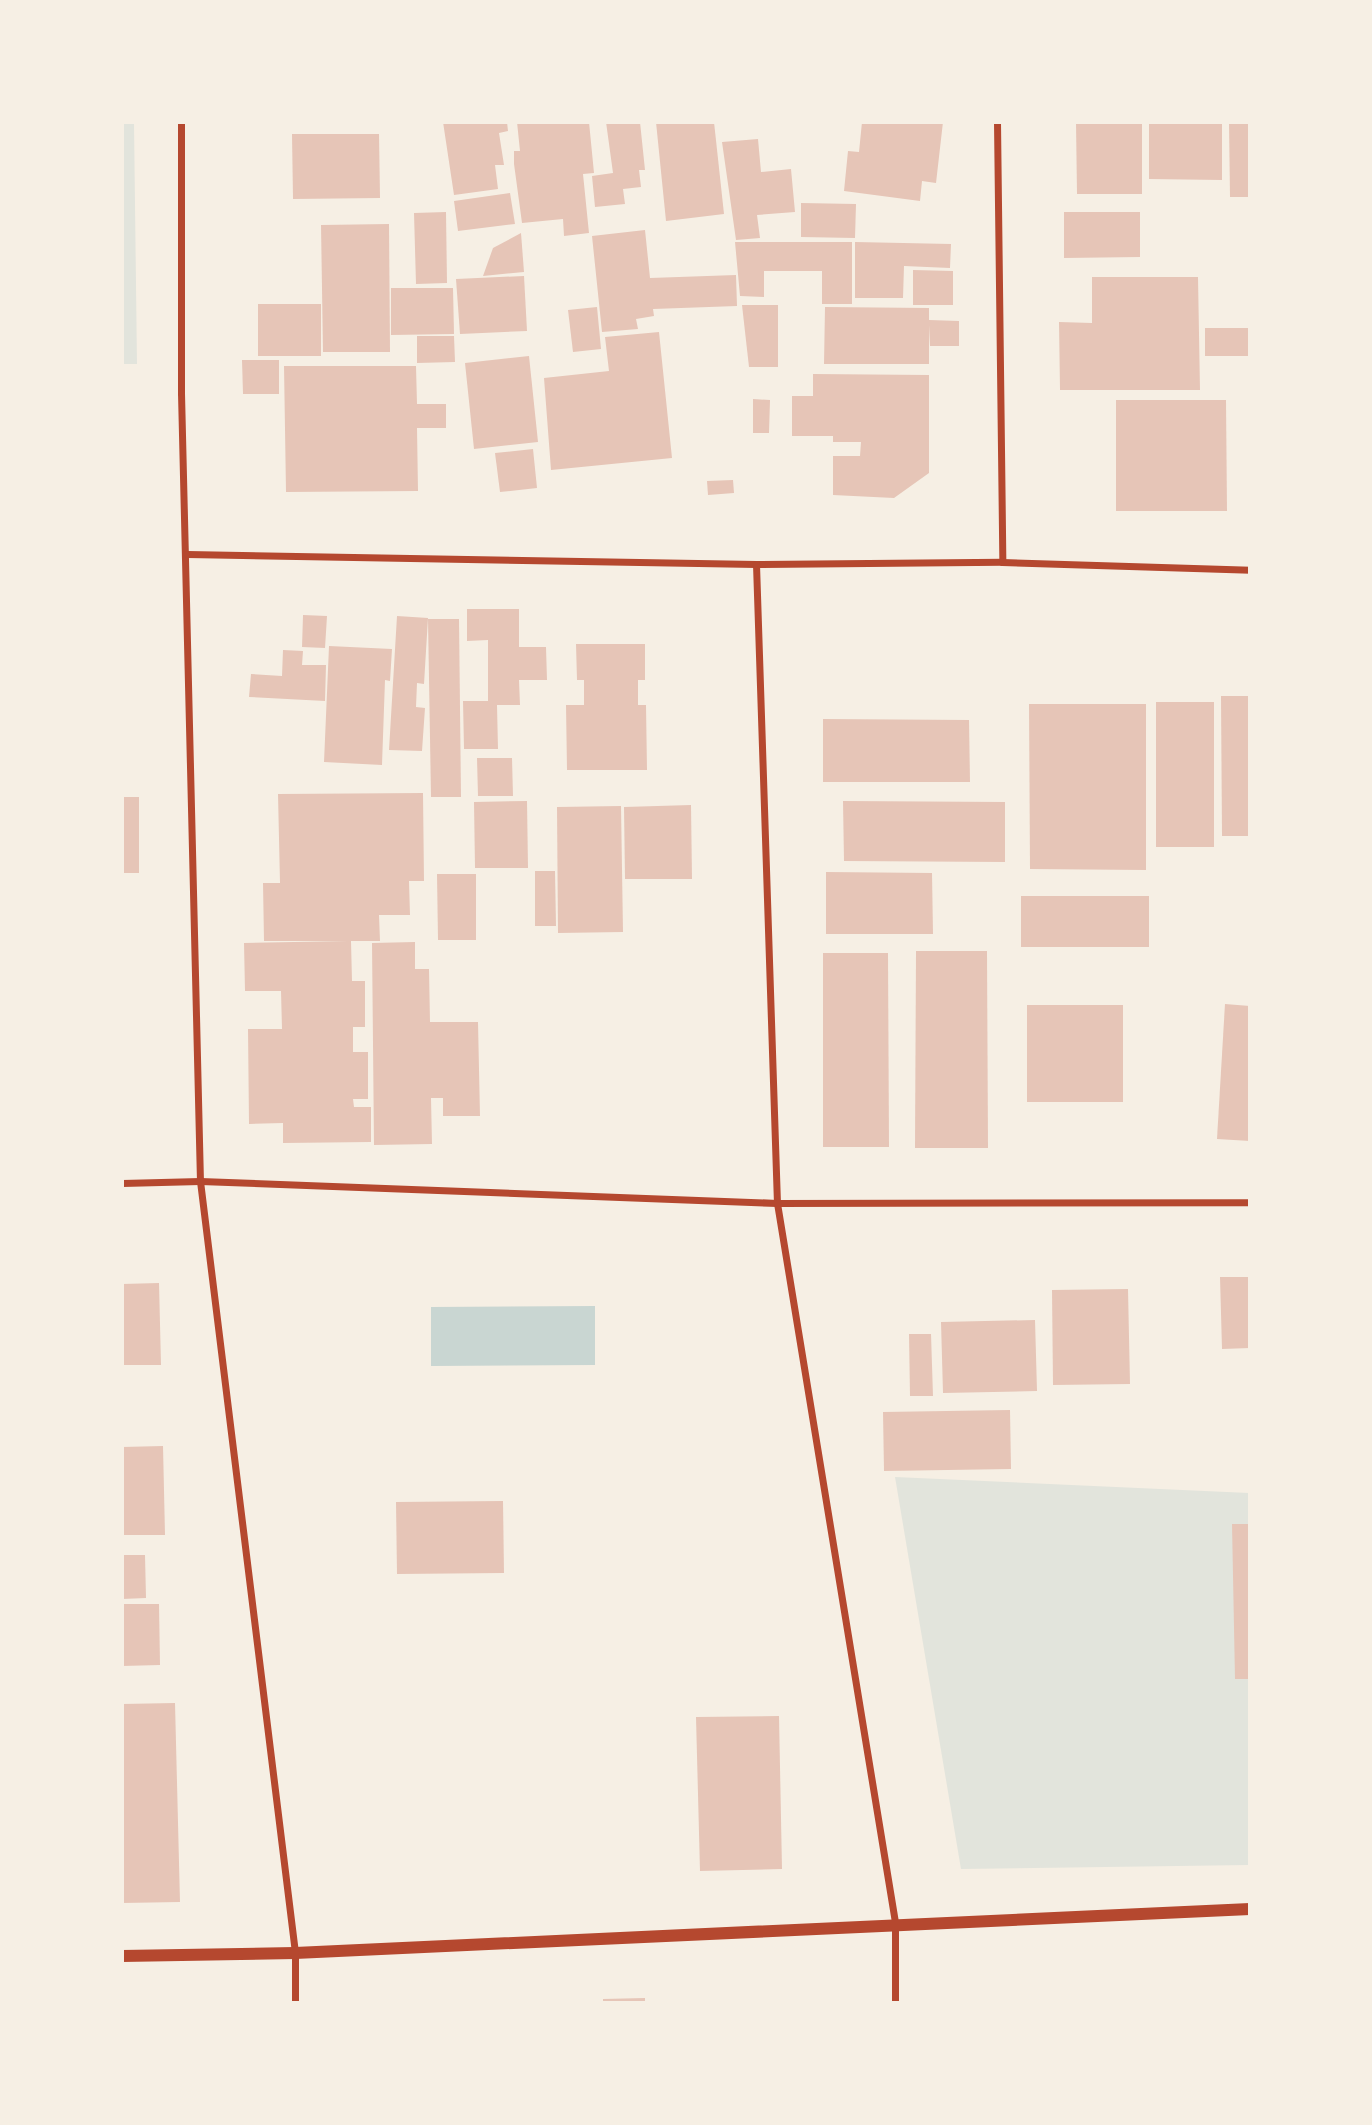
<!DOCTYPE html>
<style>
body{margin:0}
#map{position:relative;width:1372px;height:2125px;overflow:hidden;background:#f6efe4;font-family:"Alegreya Sans",sans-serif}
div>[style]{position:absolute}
.green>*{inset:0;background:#e2e4dc}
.water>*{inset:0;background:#c9d6d2}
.building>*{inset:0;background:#e6c5b7}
.minor>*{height:7px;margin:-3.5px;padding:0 3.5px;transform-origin:3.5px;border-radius:3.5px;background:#b5482f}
.tertiary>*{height:12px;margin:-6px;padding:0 6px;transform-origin:6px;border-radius:6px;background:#b5482f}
span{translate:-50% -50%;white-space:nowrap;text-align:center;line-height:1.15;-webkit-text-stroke:5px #f6efe4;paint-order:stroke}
.frame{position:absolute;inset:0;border:124px solid #f6efe4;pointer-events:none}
</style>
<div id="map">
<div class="green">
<i style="clip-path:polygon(122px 123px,134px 123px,137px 364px,123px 364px)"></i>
<i style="clip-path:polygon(895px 1477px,1249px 1493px,1249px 1865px,961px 1869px)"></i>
</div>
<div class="water">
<i style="clip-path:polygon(595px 1306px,595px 1365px,431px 1366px,431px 1307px)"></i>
</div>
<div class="building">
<i style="clip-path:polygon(443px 122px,507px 122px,508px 131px,499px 133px,504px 165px,495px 165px,498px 189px,454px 195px)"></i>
<i style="clip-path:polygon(517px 122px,589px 122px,594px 173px,583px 174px,589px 233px,564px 236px,563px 219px,522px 223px,514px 164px,514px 151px,520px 151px)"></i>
<i style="clip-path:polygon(606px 122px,640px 122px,645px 170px,639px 170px,641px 187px,623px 189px,625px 204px,595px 207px,592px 176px,613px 173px)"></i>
<i style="clip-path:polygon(656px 122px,714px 122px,724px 214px,666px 221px)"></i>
<i style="clip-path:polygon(862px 122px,943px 122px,936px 183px,922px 181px,920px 201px,844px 191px,848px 151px,859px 152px)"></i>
<i style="clip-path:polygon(1076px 122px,1142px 122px,1142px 194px,1077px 194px)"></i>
<i style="clip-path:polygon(1149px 122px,1222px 122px,1222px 180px,1149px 179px)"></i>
<i style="clip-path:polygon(1229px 122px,1250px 122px,1250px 197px,1230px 197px)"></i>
<i style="clip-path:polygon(292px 134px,379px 134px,380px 198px,293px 199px)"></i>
<i style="clip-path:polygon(758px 139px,761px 172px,791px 169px,795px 212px,757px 215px,760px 238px,736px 240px,722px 142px)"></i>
<i style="clip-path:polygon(510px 193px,515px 224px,458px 231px,454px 201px)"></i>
<i style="clip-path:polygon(801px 203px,856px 204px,855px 238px,801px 237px)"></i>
<i style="clip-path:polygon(446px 212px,447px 283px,416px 284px,414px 213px)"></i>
<i style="clip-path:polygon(1064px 212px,1140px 212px,1140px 257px,1064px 258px)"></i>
<i style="clip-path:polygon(389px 224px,390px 352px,323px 352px,321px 225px)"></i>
<i style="clip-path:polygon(645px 230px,650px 278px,736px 275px,737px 306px,653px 309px,654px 316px,636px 319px,638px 329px,602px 332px,592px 236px)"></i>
<i style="clip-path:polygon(521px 233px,524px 272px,483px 276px,493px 248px)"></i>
<i style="clip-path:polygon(735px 242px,852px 242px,852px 304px,822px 304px,822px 271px,764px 271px,764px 297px,740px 296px)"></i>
<i style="clip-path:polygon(855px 242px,951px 244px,950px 268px,904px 266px,903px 298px,855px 298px)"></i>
<i style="clip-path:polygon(913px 270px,953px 271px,953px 305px,913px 305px)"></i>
<i style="clip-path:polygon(524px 276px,527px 331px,460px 334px,456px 279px)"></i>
<i style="clip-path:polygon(1092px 277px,1198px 277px,1200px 390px,1060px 390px,1059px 322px,1092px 323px)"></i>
<i style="clip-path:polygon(391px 288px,453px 288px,454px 334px,391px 335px)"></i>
<i style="clip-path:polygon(258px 304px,321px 304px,321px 356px,258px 356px)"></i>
<i style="clip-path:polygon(742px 305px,778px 305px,778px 367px,749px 367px)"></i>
<i style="clip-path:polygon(597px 307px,601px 349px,573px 352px,568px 310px)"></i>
<i style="clip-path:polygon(825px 307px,929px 308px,929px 320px,959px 321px,959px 346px,930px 346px,929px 325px,929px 364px,824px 364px)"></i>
<i style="clip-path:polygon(1205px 328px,1250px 328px,1250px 356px,1205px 356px)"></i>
<i style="clip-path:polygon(659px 332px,672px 458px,551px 470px,544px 378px,609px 371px,605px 337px)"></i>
<i style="clip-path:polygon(417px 336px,454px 336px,455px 362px,417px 363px)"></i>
<i style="clip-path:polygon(529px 356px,538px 442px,474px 449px,465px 363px)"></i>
<i style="clip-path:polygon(242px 360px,279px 360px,279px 394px,243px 394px)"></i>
<i style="clip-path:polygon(284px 366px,416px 366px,417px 404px,446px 404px,446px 428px,417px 428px,418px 491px,286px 492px)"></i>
<i style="clip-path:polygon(813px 374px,929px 375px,929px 473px,894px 498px,833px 495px,833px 456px,860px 456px,861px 442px,833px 442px,833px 436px,792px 436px,792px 396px,813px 396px)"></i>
<i style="clip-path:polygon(753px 399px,770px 400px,769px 433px,753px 433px)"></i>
<i style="clip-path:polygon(1116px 400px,1226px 400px,1227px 511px,1116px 511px)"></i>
<i style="clip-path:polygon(533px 449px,537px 488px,500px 492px,495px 453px)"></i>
<i style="clip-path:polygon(733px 480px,734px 493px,708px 495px,707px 481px)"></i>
<i style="clip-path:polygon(467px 609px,519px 609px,519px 647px,546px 647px,547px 680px,519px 680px,520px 705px,497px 705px,498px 749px,464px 749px,463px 701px,488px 701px,488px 640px,467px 641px)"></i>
<i style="clip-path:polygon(303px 615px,327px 616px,325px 648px,302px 647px)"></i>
<i style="clip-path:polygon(397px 616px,428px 618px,424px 684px,417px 683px,416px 707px,425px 708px,422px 751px,389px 750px)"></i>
<i style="clip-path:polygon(428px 619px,459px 619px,461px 797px,431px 797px)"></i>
<i style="clip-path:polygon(576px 644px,645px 644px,645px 680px,638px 680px,638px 705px,646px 705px,647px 770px,567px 770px,566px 705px,584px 705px,584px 680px,577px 680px)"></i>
<i style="clip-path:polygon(329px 646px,392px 649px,390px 681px,385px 680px,382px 765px,324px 762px)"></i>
<i style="clip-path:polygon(283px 650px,303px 651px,302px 665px,326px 665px,325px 701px,249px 697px,251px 674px,282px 676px)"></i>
<i style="clip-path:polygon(1221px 696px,1250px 696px,1250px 836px,1222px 836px)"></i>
<i style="clip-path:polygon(1156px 702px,1214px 702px,1214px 847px,1156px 847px)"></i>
<i style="clip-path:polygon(1029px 704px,1146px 704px,1146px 870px,1030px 869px)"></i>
<i style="clip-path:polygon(823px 719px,969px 720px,970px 782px,823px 782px)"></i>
<i style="clip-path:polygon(477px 758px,512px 758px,513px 796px,478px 796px)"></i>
<i style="clip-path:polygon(423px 793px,424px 881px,409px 881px,410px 915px,379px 915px,380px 941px,351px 941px,352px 981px,365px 981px,365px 1027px,353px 1027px,353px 1052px,368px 1052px,368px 1099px,353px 1099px,354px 1107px,371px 1107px,371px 1142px,283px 1143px,283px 1123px,249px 1124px,248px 1029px,282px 1029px,281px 991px,245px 991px,244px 943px,348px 941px,264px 941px,263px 883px,280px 883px,278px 794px)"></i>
<i style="clip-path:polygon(122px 797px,139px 797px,139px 873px,122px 873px)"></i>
<i style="clip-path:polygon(527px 801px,528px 868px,475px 868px,474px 802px)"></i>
<i style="clip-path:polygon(843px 801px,1005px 802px,1005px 862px,844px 861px)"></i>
<i style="clip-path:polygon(691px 805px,692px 879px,625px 879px,624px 807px)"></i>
<i style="clip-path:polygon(621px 806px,623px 932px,558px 933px,557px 807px)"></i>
<i style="clip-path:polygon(535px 871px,555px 871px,556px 926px,535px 926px)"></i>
<i style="clip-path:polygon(826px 872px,932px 873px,933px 934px,826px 934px)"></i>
<i style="clip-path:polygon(437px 874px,476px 874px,476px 940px,438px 940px)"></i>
<i style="clip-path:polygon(1021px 896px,1149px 896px,1149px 947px,1021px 947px)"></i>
<i style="clip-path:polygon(415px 942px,415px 969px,429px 969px,430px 1022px,478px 1022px,480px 1116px,443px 1116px,443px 1098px,431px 1098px,432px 1144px,374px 1145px,372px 943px)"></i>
<i style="clip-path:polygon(916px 951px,987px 951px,988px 1148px,915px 1148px)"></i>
<i style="clip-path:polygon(823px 953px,888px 953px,889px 1147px,823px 1147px)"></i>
<i style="clip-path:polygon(1225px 1004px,1250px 1006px,1250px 1141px,1217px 1139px)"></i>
<i style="clip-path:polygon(1027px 1005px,1123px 1005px,1123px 1102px,1027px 1102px)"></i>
<i style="clip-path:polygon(1220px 1277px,1250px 1277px,1250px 1348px,1222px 1349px)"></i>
<i style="clip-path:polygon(159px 1283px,161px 1365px,122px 1365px,122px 1284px)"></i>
<i style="clip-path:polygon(1128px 1289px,1130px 1384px,1053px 1385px,1052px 1290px)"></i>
<i style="clip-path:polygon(1035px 1320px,1037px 1391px,943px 1393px,941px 1322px)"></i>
<i style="clip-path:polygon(909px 1334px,931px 1334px,933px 1396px,910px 1396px)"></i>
<i style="clip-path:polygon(1010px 1410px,1011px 1469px,884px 1471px,883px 1412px)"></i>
<i style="clip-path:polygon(163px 1446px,165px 1535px,122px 1535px,122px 1447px)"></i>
<i style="clip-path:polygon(503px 1501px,504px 1573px,397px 1574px,396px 1502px)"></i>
<i style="clip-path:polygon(1232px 1524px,1250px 1524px,1250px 1679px,1235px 1679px)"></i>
<i style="clip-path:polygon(122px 1555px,145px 1555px,146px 1598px,122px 1599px)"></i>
<i style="clip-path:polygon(122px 1604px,159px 1604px,160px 1665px,122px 1666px)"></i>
<i style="clip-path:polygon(175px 1703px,180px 1902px,122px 1903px,122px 1704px)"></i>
<i style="clip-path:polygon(779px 1716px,782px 1869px,700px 1871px,696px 1717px)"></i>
<i style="clip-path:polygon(645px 1998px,645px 2002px,603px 2002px,603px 1999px)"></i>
</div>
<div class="minor">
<i style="left:181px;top:122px;width:271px;rotate:90deg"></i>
<i style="left:181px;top:393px;width:788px;rotate:88.62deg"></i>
<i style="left:200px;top:1181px;width:778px;rotate:82.98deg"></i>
<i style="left:295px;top:1953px;width:49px;rotate:90deg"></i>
<i style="left:997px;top:122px;width:440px;rotate:89.3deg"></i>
<i style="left:187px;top:554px;width:569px;rotate:1.01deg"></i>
<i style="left:756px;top:564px;width:246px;rotate:-0.5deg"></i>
<i style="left:1002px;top:562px;width:248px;rotate:1.8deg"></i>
<i style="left:756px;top:564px;width:639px;rotate:88.12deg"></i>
<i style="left:777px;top:1203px;width:729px;rotate:80.68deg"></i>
<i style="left:895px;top:1922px;width:80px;rotate:90deg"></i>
<i style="left:122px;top:1183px;width:78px;rotate:-1.5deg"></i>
<i style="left:200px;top:1181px;width:577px;rotate:2.18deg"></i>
<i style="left:777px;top:1203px;width:473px;rotate:-0.1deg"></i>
</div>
<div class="tertiary">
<i style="left:122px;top:1956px;width:173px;rotate:-1deg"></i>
<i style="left:295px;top:1953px;width:956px;rotate:-2.64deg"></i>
</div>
<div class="frame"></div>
</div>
